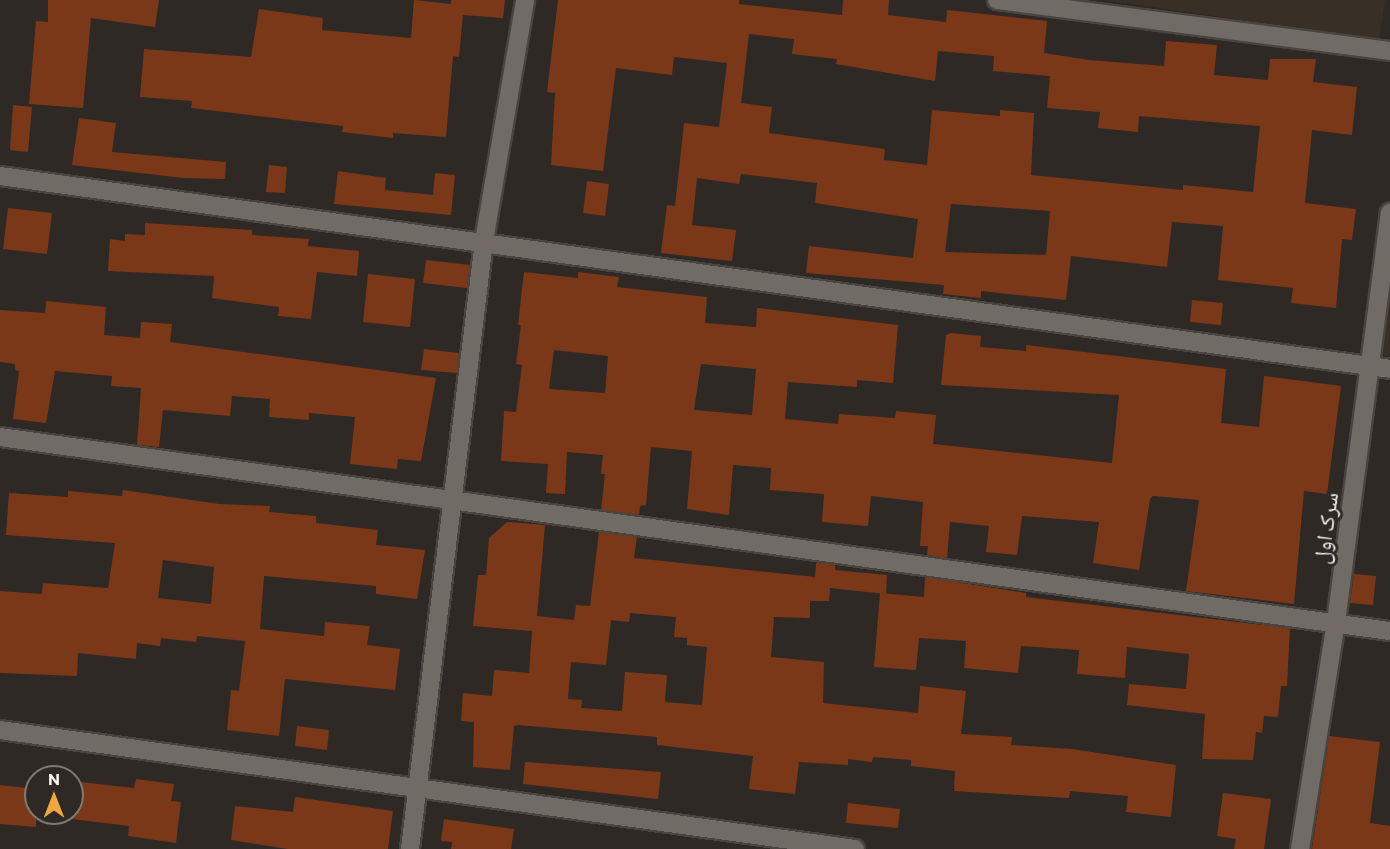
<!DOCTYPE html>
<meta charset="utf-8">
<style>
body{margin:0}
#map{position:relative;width:1390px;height:849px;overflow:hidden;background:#2e2925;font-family:Commissioner,"Noto Naskh Arabic",sans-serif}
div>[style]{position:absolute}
.built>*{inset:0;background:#382f26}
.building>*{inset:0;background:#7b3818}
.roads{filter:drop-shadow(2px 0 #484440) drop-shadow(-2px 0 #484440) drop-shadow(0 2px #484440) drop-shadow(0 -2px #484440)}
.minor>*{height:18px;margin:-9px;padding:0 9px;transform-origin:9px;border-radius:9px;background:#716b66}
span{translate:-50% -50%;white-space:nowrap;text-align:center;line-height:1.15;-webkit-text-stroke:6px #2e2925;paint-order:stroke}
.street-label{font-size:22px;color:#f7f3f0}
.north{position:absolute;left:24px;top:765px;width:60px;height:60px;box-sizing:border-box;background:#2e2925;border:2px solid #7e7a76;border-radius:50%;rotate:0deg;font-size:16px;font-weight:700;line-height:24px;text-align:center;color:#f7f3f0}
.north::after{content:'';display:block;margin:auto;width:21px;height:27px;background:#f0a73e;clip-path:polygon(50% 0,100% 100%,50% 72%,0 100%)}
</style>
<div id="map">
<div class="built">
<i style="clip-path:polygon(1104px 0,1385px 0,1379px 40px)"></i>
<i style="clip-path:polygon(1390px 292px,1390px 356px,1382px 355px)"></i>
</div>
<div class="building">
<i style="clip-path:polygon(48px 0,159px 0,155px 27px,91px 18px,83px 108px,29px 104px,36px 21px,48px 22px)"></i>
<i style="clip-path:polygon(414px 0,451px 4px,451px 0,505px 0,503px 18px,463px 15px,459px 57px,453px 56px,446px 137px,393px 133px,393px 138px,342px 132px,343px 126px,191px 108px,192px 101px,140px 97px,144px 49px,251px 57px,259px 9px,323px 18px,322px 30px,411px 38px)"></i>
<i style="clip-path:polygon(evenodd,558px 0,739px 0,739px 4px,842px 15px,843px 0,889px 0,888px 15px,946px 22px,947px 10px,1047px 21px,1044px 53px,1089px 60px,1164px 66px,1166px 41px,1217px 45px,1214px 75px,1268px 80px,1270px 59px,1316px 59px,1313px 82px,1357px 87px,1352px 135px,1312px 130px,1305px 203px,1356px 209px,1352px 240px,1342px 239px,1336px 308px,1291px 303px,1293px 288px,1218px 280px,1223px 226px,1172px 222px,1167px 267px,1071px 256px,1066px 300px,981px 291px,981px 298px,943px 294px,944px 285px,806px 273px,809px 246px,913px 258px,918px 219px,815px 203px,817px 183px,741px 174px,739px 184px,697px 178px,692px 225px,736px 230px,732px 261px,661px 253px,667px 205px,675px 206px,684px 123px,719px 127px,727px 63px,674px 57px,672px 75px,616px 68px,603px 171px,551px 165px,555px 93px,547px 92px,558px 0,749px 34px,794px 39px,792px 54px,837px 59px,836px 64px,935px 81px,938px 51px,994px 56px,993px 71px,1050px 76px,1047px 108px,1100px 112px,1098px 128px,1138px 132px,1139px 116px,1260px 126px,1253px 192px,1183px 185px,1183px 190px,1031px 175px,1034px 113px,1000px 110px,1000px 116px,932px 110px,927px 165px,884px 160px,885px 149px,769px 133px,772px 107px,741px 103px,749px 34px,558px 0,951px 204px,1050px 211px,1046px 255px,945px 252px,951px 204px)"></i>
<i style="clip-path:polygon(13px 105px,32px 107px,28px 152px,10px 150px)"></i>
<i style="clip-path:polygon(79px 118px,116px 123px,112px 152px,226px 162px,225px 179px,183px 178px,72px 165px)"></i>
<i style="clip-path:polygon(269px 165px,287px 167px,285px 193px,266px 192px)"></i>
<i style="clip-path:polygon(338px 171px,386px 178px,385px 190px,433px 195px,435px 173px,455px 175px,451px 215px,334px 204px)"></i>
<i style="clip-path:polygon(587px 181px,609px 184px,605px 216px,583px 213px)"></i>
<i style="clip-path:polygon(8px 208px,52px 213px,47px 254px,3px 249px)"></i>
<i style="clip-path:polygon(145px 223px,252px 230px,252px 235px,309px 239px,308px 246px,359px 251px,357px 276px,317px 272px,311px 319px,278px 316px,279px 307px,212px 298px,214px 276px,108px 271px,110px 239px,125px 241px,125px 234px,145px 235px)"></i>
<i style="clip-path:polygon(426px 260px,470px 265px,467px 288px,423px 283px)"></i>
<i style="clip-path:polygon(evenodd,524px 272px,578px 278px,578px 272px,619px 277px,617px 287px,707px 297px,705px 323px,756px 327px,757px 308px,898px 325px,893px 383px,857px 380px,857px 387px,788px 382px,785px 419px,838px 424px,839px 414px,895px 418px,896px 411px,936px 415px,933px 444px,1112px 463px,1119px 395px,941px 385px,946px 335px,951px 333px,981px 336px,980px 347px,1026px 351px,1026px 345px,1226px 369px,1221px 423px,1259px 427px,1264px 376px,1341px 386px,1327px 494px,1304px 491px,1294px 604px,1186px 591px,1199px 500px,1153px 496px,1150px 499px,1139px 570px,1093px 563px,1099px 522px,1022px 516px,1017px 555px,986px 552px,989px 526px,950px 522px,947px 558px,927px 555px,928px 546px,920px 546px,923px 502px,871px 496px,868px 526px,822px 522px,824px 494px,770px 490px,771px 468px,733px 465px,729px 515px,687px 509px,692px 451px,651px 447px,646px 505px,640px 506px,639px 515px,601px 510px,605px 474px,601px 474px,603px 455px,567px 452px,565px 494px,546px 493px,548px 464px,501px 461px,504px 411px,516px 412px,522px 365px,516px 364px,521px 325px,518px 325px,524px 272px,554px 350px,608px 356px,605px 393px,549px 389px,554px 350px,524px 272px,701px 364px,756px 369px,752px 415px,694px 410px,701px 364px)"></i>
<i style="clip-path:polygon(368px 274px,415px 279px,410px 327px,363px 322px)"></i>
<i style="clip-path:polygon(1192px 300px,1223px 303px,1221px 325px,1190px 322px)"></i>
<i style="clip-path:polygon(46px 301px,106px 307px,104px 335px,140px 338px,141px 322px,172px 324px,170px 342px,436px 378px,421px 461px,398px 459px,397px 469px,350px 464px,355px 417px,309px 413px,309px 420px,269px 417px,270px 399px,232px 396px,230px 416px,163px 410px,159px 447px,137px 445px,141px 388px,111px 386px,112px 376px,55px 371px,46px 423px,13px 419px,19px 371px,15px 370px,15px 364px,0 362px,0 310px,45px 313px)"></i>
<i style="clip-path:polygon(424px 349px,459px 353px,457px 373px,421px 370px)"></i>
<i style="clip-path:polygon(evenodd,123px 490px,219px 504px,270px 506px,269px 512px,316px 516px,316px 523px,378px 530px,376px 545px,425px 550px,417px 599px,376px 594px,376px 586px,264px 576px,260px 629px,324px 636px,325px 622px,370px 626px,367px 645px,400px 649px,395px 690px,285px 679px,279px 736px,227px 730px,231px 690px,239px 691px,245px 641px,197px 636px,196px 642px,161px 638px,160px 646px,137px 643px,136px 659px,78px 653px,77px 676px,0 673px,0 591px,42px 594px,43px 583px,108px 588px,115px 543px,6px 535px,9px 493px,68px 497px,68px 491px,122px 496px,123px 490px,163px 560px,214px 567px,211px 604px,158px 598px,163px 560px)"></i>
<i style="clip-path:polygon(evenodd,507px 522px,545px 525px,537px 616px,574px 620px,576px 605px,590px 606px,599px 532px,637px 537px,634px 558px,815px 577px,816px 563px,823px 563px,835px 565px,835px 570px,887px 575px,886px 594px,830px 588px,829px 601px,810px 601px,810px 618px,774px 617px,771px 657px,824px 662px,823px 703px,918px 713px,920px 686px,966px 691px,961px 734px,1012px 737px,1011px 745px,1072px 749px,1176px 765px,1171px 817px,1126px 812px,1128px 796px,1070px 791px,1069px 798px,954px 791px,955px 771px,911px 766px,911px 760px,873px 757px,872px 762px,848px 759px,848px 765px,799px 762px,795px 794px,749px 789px,753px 756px,657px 745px,657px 737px,518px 725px,514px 726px,510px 770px,473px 767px,474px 722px,461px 721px,463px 693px,492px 696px,494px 670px,529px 673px,532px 631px,473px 626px,478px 575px,486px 575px,489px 538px,507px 522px,630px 613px,676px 617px,674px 637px,687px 638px,687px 645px,707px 647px,702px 705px,665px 702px,667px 675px,625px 672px,622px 711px,581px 708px,582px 700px,568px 699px,571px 662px,606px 665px,611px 620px,629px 622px,630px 613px)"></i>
<i style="clip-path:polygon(1354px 574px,1376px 576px,1373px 605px,1350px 603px)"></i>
<i style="clip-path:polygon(925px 577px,1026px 593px,1026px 597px,1290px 628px,1287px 686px,1281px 686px,1278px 717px,1264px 716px,1262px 733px,1256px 732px,1253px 760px,1202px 759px,1205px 714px,1127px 705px,1129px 684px,1186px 689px,1189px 654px,1127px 647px,1125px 678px,1077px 674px,1079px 650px,1021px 646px,1018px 673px,964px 668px,966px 641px,919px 638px,916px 670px,874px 667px,880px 593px,924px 597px)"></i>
<i style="clip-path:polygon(297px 726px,329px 730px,327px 750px,295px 746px)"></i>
<i style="clip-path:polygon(1329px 736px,1380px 742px,1370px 823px,1390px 826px,1390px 849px,1312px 849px)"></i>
<i style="clip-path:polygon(525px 762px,661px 772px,658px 799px,523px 784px)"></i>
<i style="clip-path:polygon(136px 779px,174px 784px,171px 801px,181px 802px,176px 843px,128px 836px,129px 826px,72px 819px,72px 781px,134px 788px)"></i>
<i style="clip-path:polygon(0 785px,36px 789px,36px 827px,0 824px)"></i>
<i style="clip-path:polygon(1223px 793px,1271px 799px,1264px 849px,1234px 849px,1236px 839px,1217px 836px)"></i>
<i style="clip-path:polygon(295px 797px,393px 811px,388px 849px,288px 849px,231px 840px,235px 806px,293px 812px)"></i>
<i style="clip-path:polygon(848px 803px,900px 809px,898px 828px,846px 823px)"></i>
<i style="clip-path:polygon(444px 819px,514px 829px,511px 849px,451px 849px,452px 842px,441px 841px)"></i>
</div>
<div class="roads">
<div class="minor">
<i style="left:997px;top:0;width:396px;rotate:7.4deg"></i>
<i style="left:0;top:176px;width:1403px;rotate:7.9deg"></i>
<i style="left:0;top:437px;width:1403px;rotate:7.95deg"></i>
<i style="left:0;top:730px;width:863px;rotate:7.92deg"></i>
<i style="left:410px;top:849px;width:612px;rotate:-83.06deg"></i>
<i style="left:484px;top:241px;width:244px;rotate:-80.3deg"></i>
<i style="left:1300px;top:849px;width:230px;rotate:-81deg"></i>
<i style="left:1336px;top:622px;width:413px;rotate:-82.5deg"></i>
</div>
</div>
<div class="street-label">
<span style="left:1325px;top:528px;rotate:-82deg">سرک‌ اول</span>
</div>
<div class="north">N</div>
</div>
